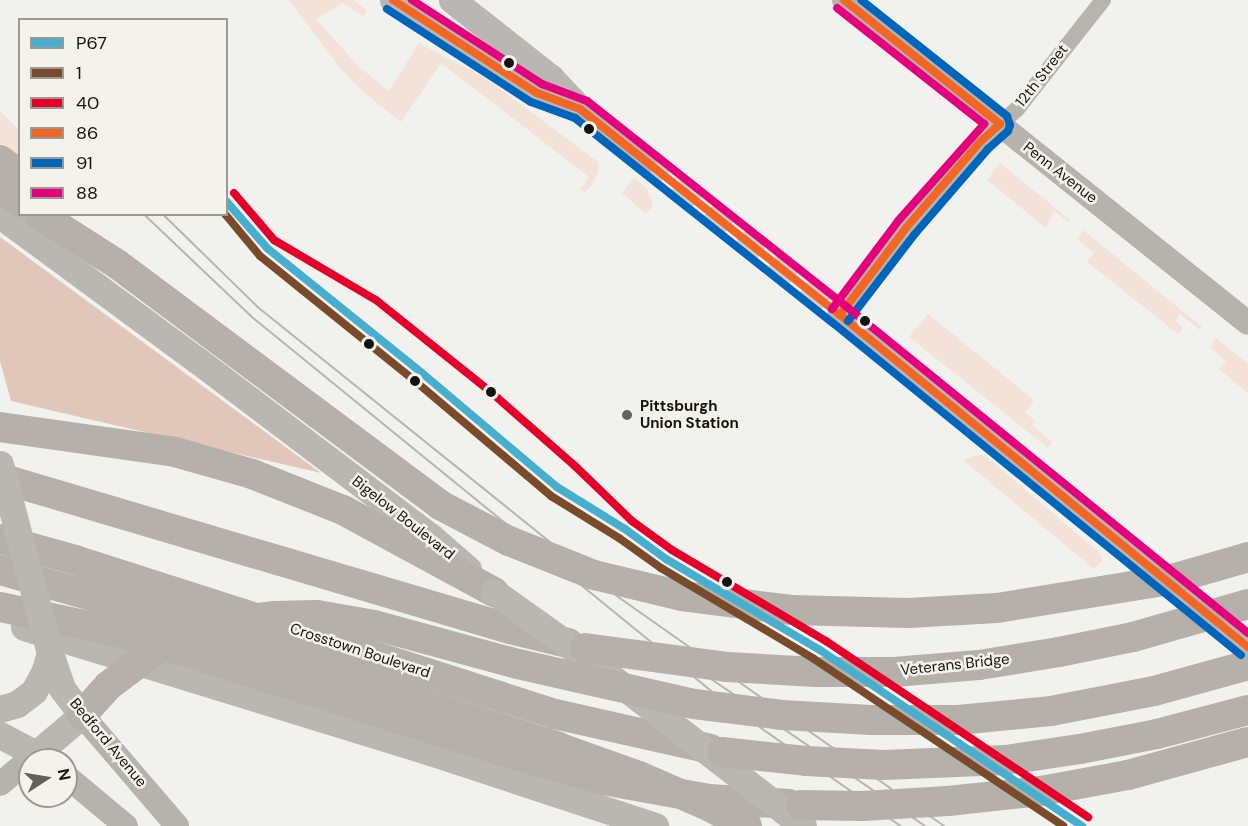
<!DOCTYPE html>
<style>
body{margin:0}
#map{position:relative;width:1248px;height:826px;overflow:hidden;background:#f1f1ed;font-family:"DM Sans",sans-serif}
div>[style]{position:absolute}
.green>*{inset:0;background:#f3e2d8}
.forest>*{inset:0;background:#e1c7b9}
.primary-tunnel>*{height:27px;margin-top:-13.5px;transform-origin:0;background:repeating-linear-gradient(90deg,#d0d0cc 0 27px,transparent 0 41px)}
.street>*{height:16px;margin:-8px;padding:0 8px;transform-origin:8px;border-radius:8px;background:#b7b4ae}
.secondary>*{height:24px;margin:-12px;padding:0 12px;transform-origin:12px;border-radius:12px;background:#b6b3ad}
.primary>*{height:27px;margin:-13.5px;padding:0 13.5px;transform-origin:13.5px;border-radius:13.5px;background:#bab6b1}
.highway>*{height:30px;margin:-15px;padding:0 15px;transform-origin:15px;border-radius:15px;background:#b5b0aa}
.tram>*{height:1.5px;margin:-0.75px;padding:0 0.75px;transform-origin:0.75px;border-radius:0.75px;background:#b6b5b1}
.primary-bridge>*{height:27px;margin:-13.5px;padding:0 13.5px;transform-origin:13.5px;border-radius:13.5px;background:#bab6b1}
.highway-bridge>*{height:30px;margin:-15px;padding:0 15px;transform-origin:15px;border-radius:15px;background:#b5b0aa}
.bus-1>*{height:8px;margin:-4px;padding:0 4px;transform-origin:4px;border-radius:4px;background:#46aece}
.bus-2>*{height:8px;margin:-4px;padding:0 4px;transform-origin:4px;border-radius:4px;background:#7a4b2a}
.bus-3>*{height:8px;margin:-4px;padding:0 4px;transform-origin:4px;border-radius:4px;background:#e4002b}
.bus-4>*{height:8px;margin:-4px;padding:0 4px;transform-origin:4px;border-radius:4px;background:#f26522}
.bus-5>*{height:8px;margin:-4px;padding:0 4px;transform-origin:4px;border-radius:4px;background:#0065bd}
.bus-6>*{height:8px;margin:-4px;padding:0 4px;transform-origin:4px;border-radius:4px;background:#e5007d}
.dots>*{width:16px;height:16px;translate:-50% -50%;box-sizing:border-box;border:3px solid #f3f3eb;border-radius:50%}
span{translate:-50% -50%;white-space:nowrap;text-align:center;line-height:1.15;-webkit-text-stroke:5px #f3f3eb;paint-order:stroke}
.street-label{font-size:15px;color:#141311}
.poi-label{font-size:15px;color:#141311;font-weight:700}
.left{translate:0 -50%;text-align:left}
.legend{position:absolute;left:18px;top:18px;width:210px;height:198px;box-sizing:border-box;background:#f3f3eb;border:2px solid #9a9994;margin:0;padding:8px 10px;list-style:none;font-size:18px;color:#141311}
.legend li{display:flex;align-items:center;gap:12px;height:30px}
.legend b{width:30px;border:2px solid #9a9994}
.north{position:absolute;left:18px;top:748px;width:60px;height:60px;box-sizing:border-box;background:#f3f3eb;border:2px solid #9a9994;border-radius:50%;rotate:78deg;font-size:16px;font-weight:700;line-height:24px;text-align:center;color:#141311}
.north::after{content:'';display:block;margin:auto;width:21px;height:27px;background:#61615e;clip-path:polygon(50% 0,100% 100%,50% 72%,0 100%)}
</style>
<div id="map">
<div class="green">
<i style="clip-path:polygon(289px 0,353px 0,367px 10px,363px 16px,343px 3px,316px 19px,359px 67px,389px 91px,419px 43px,487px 79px,599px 163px,598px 172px,592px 185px,585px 192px,580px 190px,589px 177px,441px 63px,401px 122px,362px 91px,340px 68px)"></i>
<i style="clip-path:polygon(0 111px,19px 130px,19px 160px,0 145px)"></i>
<i style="clip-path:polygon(1000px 163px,1070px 220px,1068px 222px,1054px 211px,1046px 228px,987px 180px)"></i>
<i style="clip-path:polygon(634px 177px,647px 189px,653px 206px,646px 214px,622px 193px)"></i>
<i style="clip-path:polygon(1083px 230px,1202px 327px,1200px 330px,1180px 314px,1176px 321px,1183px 328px,1178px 334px,1087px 262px,1094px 253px,1078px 240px)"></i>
<i style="clip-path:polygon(928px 314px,1034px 400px,1025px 412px,1035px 421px,1032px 425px,1052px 442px,1048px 448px,909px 337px)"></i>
<i style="clip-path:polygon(1215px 337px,1248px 364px,1248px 393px,1219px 369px,1226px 361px,1211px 348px)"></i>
<i style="clip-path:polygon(977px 455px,984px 455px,1100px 553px,1102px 561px,1094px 569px,963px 460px)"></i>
</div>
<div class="forest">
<i style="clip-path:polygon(0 237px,321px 473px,11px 401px,0 361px)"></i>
</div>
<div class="primary-tunnel">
<i style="left:643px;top:160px;width:251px;rotate:38.2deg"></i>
</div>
<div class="street">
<i style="left:840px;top:315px;width:109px;rotate:-52.8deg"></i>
<i style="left:906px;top:228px;width:113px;rotate:-49.3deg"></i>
<i style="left:980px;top:142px;width:50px;rotate:-41.7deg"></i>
<i style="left:1017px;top:109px;width:139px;rotate:-51.7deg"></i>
</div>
<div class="secondary">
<i style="left:844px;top:0;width:517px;rotate:38.64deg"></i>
<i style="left:82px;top:715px;width:146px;rotate:49.4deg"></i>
<i style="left:66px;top:776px;width:78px;rotate:39.8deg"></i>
<i style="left:0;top:784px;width:47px;rotate:-39.8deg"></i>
<i style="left:36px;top:754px;width:11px;rotate:34deg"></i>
</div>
<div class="primary">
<i style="left:393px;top:0;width:171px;rotate:32.9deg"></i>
<i style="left:537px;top:93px;width:42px;rotate:21deg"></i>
<i style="left:452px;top:0;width:125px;rotate:38.2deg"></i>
<i style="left:550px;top:77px;width:44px;rotate:46.8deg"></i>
<i style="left:580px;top:109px;width:81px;rotate:39deg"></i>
<i style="left:0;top:215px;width:245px;rotate:36.4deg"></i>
<i style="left:197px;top:360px;width:293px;rotate:37.1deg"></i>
<i style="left:431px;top:537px;width:49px;rotate:40.9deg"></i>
<i style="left:840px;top:315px;width:526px;rotate:39.14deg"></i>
<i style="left:24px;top:627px;width:428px;rotate:17.1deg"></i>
<i style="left:433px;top:753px;width:234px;rotate:18.2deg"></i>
<i style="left:0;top:709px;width:18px;rotate:-16deg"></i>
<i style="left:17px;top:704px;width:21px;rotate:-37deg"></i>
<i style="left:34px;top:691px;width:24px;rotate:-62deg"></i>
<i style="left:45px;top:670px;width:18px;rotate:-74deg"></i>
<i style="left:0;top:735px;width:41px;rotate:27.8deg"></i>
<i style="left:36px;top:754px;width:60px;rotate:-40.3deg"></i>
<i style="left:82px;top:715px;width:34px;rotate:-127deg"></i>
<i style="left:62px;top:688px;width:37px;rotate:-109deg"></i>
</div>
<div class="highway">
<i style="left:0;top:160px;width:25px;rotate:37deg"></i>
<i style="left:0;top:190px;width:23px;rotate:31deg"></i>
<i style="left:39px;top:214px;width:93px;rotate:32.7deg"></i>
<i style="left:117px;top:264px;width:403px;rotate:36.7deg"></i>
<i style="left:0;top:427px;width:177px;rotate:8.1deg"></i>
<i style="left:175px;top:452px;width:80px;rotate:15.9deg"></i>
<i style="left:252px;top:474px;width:98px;rotate:21.6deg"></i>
<i style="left:343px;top:510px;width:172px;rotate:28.5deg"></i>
<i style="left:0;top:478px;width:532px;rotate:16.49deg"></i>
<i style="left:510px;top:629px;width:60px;rotate:13.6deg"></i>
<i style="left:0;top:539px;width:78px;rotate:15.6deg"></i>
<i style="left:75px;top:560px;width:504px;rotate:17.79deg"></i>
<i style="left:555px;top:714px;width:159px;rotate:12.7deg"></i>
<i style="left:0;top:570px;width:102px;rotate:15.9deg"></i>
<i style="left:98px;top:598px;width:484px;rotate:17.9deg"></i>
<i style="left:0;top:607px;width:138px;rotate:12.1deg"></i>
<i style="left:135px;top:636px;width:380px;rotate:17.4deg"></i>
<i style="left:498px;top:750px;width:109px;rotate:15.9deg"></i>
<i style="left:603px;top:780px;width:108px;rotate:10.2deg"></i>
<i style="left:709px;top:799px;width:80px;rotate:3.6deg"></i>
<i style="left:82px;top:715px;width:39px;rotate:-48deg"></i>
</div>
<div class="tram">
<i style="left:144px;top:214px;width:148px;rotate:43.6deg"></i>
<i style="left:251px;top:316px;width:618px;rotate:39.15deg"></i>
<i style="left:730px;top:706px;width:209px;rotate:35.1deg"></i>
<i style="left:163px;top:214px;width:133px;rotate:44.4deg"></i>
<i style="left:258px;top:307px;width:464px;rotate:38.8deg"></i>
<i style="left:620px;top:598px;width:397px;rotate:35.1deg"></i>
<i style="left:694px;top:667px;width:280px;rotate:34.5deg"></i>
</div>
<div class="primary-bridge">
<i style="left:0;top:464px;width:196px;rotate:75.2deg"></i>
<i style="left:494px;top:592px;width:110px;rotate:35.4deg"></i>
<i style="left:584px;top:656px;width:277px;rotate:37.8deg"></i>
</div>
<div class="highway-bridge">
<i style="left:440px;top:505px;width:78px;rotate:27.6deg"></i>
<i style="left:509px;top:541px;width:92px;rotate:21.8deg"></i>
<i style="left:594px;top:575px;width:90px;rotate:13.4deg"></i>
<i style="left:682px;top:596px;width:110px;rotate:7.3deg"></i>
<i style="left:791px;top:610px;width:117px;rotate:1.5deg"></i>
<i style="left:908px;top:613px;width:89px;rotate:-3.2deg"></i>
<i style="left:997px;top:608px;width:174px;rotate:-9.2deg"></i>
<i style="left:1169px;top:580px;width:82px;rotate:-16.2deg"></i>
<i style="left:585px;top:648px;width:143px;rotate:7.6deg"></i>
<i style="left:727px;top:667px;width:89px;rotate:3.2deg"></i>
<i style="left:816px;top:672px;width:78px"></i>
<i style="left:894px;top:672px;width:85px;rotate:-4.7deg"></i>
<i style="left:979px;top:665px;width:81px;rotate:-9.2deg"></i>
<i style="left:1059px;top:652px;width:76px;rotate:-11.5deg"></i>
<i style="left:1133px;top:637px;width:120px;rotate:-16deg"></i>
<i style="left:108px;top:686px;width:56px;rotate:-37.1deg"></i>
<i style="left:153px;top:652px;width:41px;rotate:-27.8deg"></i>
<i style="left:189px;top:633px;width:38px;rotate:-17deg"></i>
<i style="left:225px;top:622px;width:49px;rotate:-7deg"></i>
<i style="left:274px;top:616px;width:43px;rotate:-1.3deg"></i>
<i style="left:317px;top:615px;width:58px;rotate:10deg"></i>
<i style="left:374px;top:625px;width:149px;rotate:15.2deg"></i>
<i style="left:518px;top:664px;width:180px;rotate:12.8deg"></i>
<i style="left:694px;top:704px;width:89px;rotate:7.1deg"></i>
<i style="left:782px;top:715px;width:89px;rotate:3.2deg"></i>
<i style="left:871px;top:720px;width:87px"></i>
<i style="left:958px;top:720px;width:93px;rotate:-5.5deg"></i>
<i style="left:1051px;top:711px;width:105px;rotate:-11deg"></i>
<i style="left:1154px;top:691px;width:94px;rotate:-15.4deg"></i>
<i style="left:560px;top:748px;width:84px;rotate:19.5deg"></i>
<i style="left:639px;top:776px;width:73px;rotate:23.4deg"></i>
<i style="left:706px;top:805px;width:46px;rotate:27.1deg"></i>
<i style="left:722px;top:752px;width:84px;rotate:6.1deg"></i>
<i style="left:806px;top:761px;width:78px;rotate:2.9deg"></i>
<i style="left:884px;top:765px;width:122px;rotate:-2.3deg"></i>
<i style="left:1006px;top:760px;width:75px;rotate:-8.5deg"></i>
<i style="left:1080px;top:749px;width:78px;rotate:-11deg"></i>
<i style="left:1157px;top:734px;width:94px;rotate:-14.8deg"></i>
<i style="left:801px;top:805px;width:61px;rotate:0.9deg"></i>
<i style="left:862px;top:806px;width:86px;rotate:-3.3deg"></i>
<i style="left:948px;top:801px;width:94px;rotate:-6.1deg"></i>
<i style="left:1041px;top:791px;width:88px;rotate:-10.4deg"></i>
<i style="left:1128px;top:775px;width:124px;rotate:-15.4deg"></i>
</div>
<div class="bus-1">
<i style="left:226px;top:201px;width:62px;rotate:48.9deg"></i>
<i style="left:267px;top:248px;width:199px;rotate:38.9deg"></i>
<i style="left:422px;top:373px;width:177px;rotate:40.2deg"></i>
<i style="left:557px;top:487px;width:80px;rotate:31.7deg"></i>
<i style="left:625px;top:529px;width:51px;rotate:36.2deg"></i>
<i style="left:666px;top:559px;width:179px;rotate:30.6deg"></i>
<i style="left:820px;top:650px;width:316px;rotate:33.9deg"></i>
</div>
<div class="bus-2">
<i style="left:225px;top:214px;width:55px;rotate:50.2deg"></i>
<i style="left:260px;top:256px;width:199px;rotate:38.9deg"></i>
<i style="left:415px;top:381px;width:178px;rotate:40.2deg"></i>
<i style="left:551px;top:496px;width:80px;rotate:31.7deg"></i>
<i style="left:619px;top:538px;width:52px;rotate:35.5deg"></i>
<i style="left:661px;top:568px;width:178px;rotate:30.7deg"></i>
<i style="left:814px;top:659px;width:300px;rotate:33.8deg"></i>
</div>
<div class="bus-3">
<i style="left:234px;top:193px;width:62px;rotate:49.6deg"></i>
<i style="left:274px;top:240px;width:118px;rotate:30.5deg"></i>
<i style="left:376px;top:300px;width:149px;rotate:38.7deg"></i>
<i style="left:492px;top:393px;width:109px;rotate:41.3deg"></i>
<i style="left:574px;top:465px;width:81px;rotate:44deg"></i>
<i style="left:632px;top:521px;width:49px;rotate:35.9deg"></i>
<i style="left:672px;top:550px;width:179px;rotate:30.6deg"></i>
<i style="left:826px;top:641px;width:316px;rotate:33.9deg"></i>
</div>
<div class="bus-4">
<i style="left:393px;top:0;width:171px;rotate:32.9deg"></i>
<i style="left:537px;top:93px;width:46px;rotate:20.4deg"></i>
<i style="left:580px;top:109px;width:332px;rotate:38.4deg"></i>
<i style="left:840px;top:315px;width:526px;rotate:39.14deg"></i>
<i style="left:840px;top:315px;width:109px;rotate:-52.8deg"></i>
<i style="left:906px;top:228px;width:113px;rotate:-49.3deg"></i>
<i style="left:980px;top:142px;width:27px;rotate:-42deg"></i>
<i style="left:1000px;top:124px;width:199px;rotate:-141.5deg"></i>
</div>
<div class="bus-5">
<i style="left:387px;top:9px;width:171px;rotate:32.9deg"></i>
<i style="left:531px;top:102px;width:47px;rotate:20deg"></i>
<i style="left:575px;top:118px;width:330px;rotate:38.5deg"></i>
<i style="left:833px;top:323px;width:526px;rotate:39.14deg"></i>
<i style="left:848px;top:321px;width:108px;rotate:-52.5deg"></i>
<i style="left:914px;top:235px;width:113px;rotate:-49.3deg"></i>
<i style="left:988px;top:149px;width:27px;rotate:-42deg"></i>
<i style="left:1008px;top:131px;width:6px;rotate:-72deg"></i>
<i style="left:1010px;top:125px;width:9px;rotate:-108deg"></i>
<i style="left:1007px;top:116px;width:186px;rotate:-141.5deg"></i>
</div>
<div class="bus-6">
<i style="left:412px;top:0;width:155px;rotate:32.9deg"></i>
<i style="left:542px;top:84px;width:48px;rotate:20.7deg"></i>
<i style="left:587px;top:101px;width:332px;rotate:38.4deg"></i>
<i style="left:847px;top:307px;width:517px;rotate:39.11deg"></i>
<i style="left:832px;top:309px;width:110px;rotate:-53.1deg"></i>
<i style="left:898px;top:221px;width:130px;rotate:-48.4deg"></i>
<i style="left:984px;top:124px;width:187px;rotate:-141.7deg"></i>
</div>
<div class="dots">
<i style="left:509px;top:63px;background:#141311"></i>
<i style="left:589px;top:129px;background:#141311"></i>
<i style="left:865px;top:321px;background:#141311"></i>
<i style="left:369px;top:344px;background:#141311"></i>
<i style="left:415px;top:381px;background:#141311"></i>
<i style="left:491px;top:392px;background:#141311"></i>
<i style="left:627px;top:415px;background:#61615e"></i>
<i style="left:727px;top:582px;background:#141311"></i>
</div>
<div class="street-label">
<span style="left:1042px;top:76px;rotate:-52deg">12th Street</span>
<span style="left:1060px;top:173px;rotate:38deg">Penn Avenue</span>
<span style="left:403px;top:518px;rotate:38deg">Bigelow Boulevard</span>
<span style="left:360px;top:651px;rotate:18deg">Crosstown Boulevard</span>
<span style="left:955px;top:665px;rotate:-6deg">Veterans Bridge</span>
<span style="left:108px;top:743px;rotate:50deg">Bedford Avenue</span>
</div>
<div class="poi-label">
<span class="left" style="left:640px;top:415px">Pittsburgh<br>Union Station</span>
</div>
<ul class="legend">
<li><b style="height:8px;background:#46aece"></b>P67</li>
<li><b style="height:8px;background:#7a4b2a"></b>1</li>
<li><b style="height:8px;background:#e4002b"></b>40</li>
<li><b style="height:8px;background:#f26522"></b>86</li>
<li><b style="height:8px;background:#0065bd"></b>91</li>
<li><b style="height:8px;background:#e5007d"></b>88</li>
</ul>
<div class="north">N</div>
</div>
